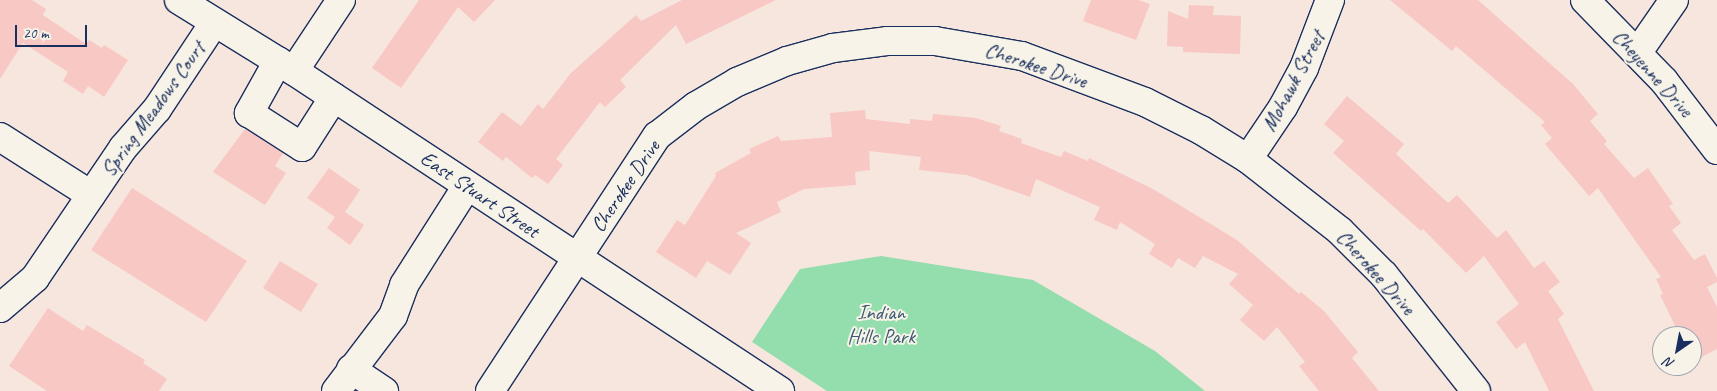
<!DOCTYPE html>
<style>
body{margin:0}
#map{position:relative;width:1717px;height:391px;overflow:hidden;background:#f7e6dd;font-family:Caveat,sans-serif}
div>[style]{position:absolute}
.green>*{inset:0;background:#94ddac}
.building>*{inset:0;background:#f8c8c4}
.roads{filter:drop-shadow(1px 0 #1b2f5e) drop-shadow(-1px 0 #1b2f5e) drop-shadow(0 1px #1b2f5e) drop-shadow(0 -1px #1b2f5e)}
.minor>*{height:28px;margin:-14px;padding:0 14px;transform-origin:14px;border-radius:14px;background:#f7f3e8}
span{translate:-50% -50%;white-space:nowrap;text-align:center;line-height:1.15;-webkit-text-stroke:4px #f7f3e8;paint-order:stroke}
.street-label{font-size:21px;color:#1b2f5e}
.park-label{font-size:21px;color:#395a72}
.north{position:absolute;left:1652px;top:326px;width:50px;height:50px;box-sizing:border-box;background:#f7f3e8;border:1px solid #9fa5b1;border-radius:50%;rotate:213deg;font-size:14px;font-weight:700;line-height:20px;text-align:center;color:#1b2f5e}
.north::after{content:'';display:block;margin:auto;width:18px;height:22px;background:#1b2f5e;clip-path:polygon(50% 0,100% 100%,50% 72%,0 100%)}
.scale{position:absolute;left:15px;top:25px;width:72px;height:22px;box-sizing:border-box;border:2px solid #1b2f5e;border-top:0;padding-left:6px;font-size:15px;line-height:18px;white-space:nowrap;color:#1b2f5e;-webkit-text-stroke:4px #f7f3e8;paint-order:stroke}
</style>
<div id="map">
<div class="green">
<i style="clip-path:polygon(881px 256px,1033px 280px,1155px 351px,1205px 391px,827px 391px,752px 342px,800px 269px)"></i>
</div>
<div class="building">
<i style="clip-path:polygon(0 0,32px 0,46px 9px,43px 15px,86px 44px,89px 40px,102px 48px,104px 45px,128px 60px,104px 97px,88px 86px,83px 94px,63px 81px,68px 72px,23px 43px,0 79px)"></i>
<i style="clip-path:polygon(419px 0,495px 0,474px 22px,458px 7px,401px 88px,372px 68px)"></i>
<i style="clip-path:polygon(682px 0,776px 0,686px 44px,676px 25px,620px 80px,626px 87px,605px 107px,600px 102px,556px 159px,563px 165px,548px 184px,535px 175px,532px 178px,506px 157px,503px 161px,478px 142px,502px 112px,521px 126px,538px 104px,543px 109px,571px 73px,636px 15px,641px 21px)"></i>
<i style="clip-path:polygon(1091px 0,1138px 0,1150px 4px,1136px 40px,1083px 21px)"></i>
<i style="clip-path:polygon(1390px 0,1478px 0,1573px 84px,1598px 114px,1590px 121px,1607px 141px,1604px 144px,1634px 178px,1648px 168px,1673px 204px,1669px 206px,1681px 223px,1672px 230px,1694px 260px,1705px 254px,1717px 278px,1717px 282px,1707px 287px,1717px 307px,1717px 349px,1692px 362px,1692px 336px,1680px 336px,1660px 295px,1663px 294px,1656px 279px,1661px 277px,1598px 188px,1589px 196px,1545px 144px,1552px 138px,1541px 125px,1545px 122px,1456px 46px,1452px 51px)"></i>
<i style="clip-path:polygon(1189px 5px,1214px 6px,1213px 15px,1241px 16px,1240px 54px,1183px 52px,1183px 47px,1167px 46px,1168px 11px,1188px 19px)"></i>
<i style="clip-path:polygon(1347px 96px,1404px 144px,1396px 154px,1448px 203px,1457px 195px,1497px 238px,1506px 230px,1534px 268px,1544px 261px,1560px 282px,1548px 291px,1564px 314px,1558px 319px,1594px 391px,1549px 391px,1525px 342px,1516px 349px,1496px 322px,1519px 304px,1484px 256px,1466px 273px,1423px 229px,1421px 231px,1333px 153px,1344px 141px,1324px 124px)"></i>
<i style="clip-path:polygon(865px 110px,866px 119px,910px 124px,910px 119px,932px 121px,933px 114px,976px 118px,1001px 126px,999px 131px,1022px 139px,1021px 143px,1061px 157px,1064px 151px,1088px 161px,1089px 158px,1153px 189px,1237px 240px,1299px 294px,1301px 292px,1324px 311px,1358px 352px,1352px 358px,1379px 391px,1319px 391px,1299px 366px,1305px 362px,1277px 327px,1264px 341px,1240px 320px,1253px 305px,1229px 284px,1238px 274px,1203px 256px,1195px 268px,1178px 258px,1172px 268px,1149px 254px,1155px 244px,1120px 222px,1117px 230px,1094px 220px,1100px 207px,1036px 179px,1030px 197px,967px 175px,919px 170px,921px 157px,869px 151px,870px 170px,855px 172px,856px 185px,804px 189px,777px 202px,781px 212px,736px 233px,751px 243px,730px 275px,707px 261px,696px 278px,656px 252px,677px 220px,685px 225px,716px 176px,715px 173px,751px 153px,749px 149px,778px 136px,781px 141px,832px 137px,830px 113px)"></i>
<i style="clip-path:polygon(245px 129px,283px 153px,275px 166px,286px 173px,265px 205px,213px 172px)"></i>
<i style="clip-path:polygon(329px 168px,360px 190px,345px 212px,364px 225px,350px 245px,327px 228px,335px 217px,307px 198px)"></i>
<i style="clip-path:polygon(132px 188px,247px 261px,206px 322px,91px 250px)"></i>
<i style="clip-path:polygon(280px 261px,318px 284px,301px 312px,263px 288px)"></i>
<i style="clip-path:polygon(48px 308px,83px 331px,87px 325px,145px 360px,143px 363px,167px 379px,159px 391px,47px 391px,9px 366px)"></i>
</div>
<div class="roads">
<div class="minor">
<i style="left:179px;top:0;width:135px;rotate:31.7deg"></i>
<i style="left:294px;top:71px;width:582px;rotate:33.36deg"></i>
<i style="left:1585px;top:0;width:113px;rotate:45.7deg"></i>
<i style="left:1664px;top:81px;width:87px;rotate:52.5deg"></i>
<i style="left:1638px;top:52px;width:63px;rotate:-55.3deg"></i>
<i style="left:278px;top:61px;width:60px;rotate:119.1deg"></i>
<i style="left:249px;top:113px;width:63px;rotate:32.7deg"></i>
<i style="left:302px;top:147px;width:59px;rotate:-57.4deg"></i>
<i style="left:294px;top:71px;width:85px;rotate:-56.5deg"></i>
<i style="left:0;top:137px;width:108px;rotate:32.5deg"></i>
<i style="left:1248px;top:159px;width:63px;rotate:-56.1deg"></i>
<i style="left:1283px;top:107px;width:44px;rotate:-61.7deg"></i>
<i style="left:1304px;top:68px;width:73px;rotate:-69.1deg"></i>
<i style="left:0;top:308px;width:46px;rotate:-40.6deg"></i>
<i style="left:35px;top:278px;width:157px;rotate:-55.9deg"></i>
<i style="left:123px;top:148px;width:52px;rotate:-48.9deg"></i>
<i style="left:157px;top:109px;width:103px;rotate:-56.5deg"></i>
<i style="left:351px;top:369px;width:40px;rotate:34deg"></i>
<i style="left:336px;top:391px;width:94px;rotate:-52.8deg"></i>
<i style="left:393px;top:316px;width:33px;rotate:-70deg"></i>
<i style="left:404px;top:285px;width:117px;rotate:-57.5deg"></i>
<i style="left:490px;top:391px;width:305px;rotate:-56.8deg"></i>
<i style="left:657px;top:136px;width:49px;rotate:-37.6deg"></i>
<i style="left:696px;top:106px;width:48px;rotate:-30.3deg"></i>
<i style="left:737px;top:82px;width:54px;rotate:-22.8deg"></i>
<i style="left:787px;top:61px;width:48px;rotate:-15.8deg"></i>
<i style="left:833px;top:48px;width:54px;rotate:-7.4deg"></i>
<i style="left:887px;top:41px;width:48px"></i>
<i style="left:935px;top:41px;width:88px;rotate:9.8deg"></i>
<i style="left:1022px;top:56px;width:131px;rotate:20.5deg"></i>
<i style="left:1145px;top:102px;width:63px;rotate:26.6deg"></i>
<i style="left:1201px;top:130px;width:55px;rotate:31.7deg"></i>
<i style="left:1248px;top:159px;width:117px;rotate:38deg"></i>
<i style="left:1340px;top:231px;width:62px;rotate:45deg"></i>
<i style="left:1384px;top:275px;width:148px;rotate:51.6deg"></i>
</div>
</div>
<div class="street-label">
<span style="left:1036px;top:65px;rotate:18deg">Cherokee Drive</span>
<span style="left:1653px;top:73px;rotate:48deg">Cheyenne Drive</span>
<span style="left:1293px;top:81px;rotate:-62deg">Mohawk Street</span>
<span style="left:153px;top:109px;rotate:-54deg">Spring Meadows Court</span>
<span style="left:625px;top:186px;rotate:-56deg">Cherokee Drive</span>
<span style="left:480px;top:194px;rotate:34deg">East Stuart Street</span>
<span style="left:1376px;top:272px;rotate:48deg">Cherokee Drive</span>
</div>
<div class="park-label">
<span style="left:881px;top:324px">Indian<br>Hills Park</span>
</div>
<div class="north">N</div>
<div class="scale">20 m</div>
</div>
